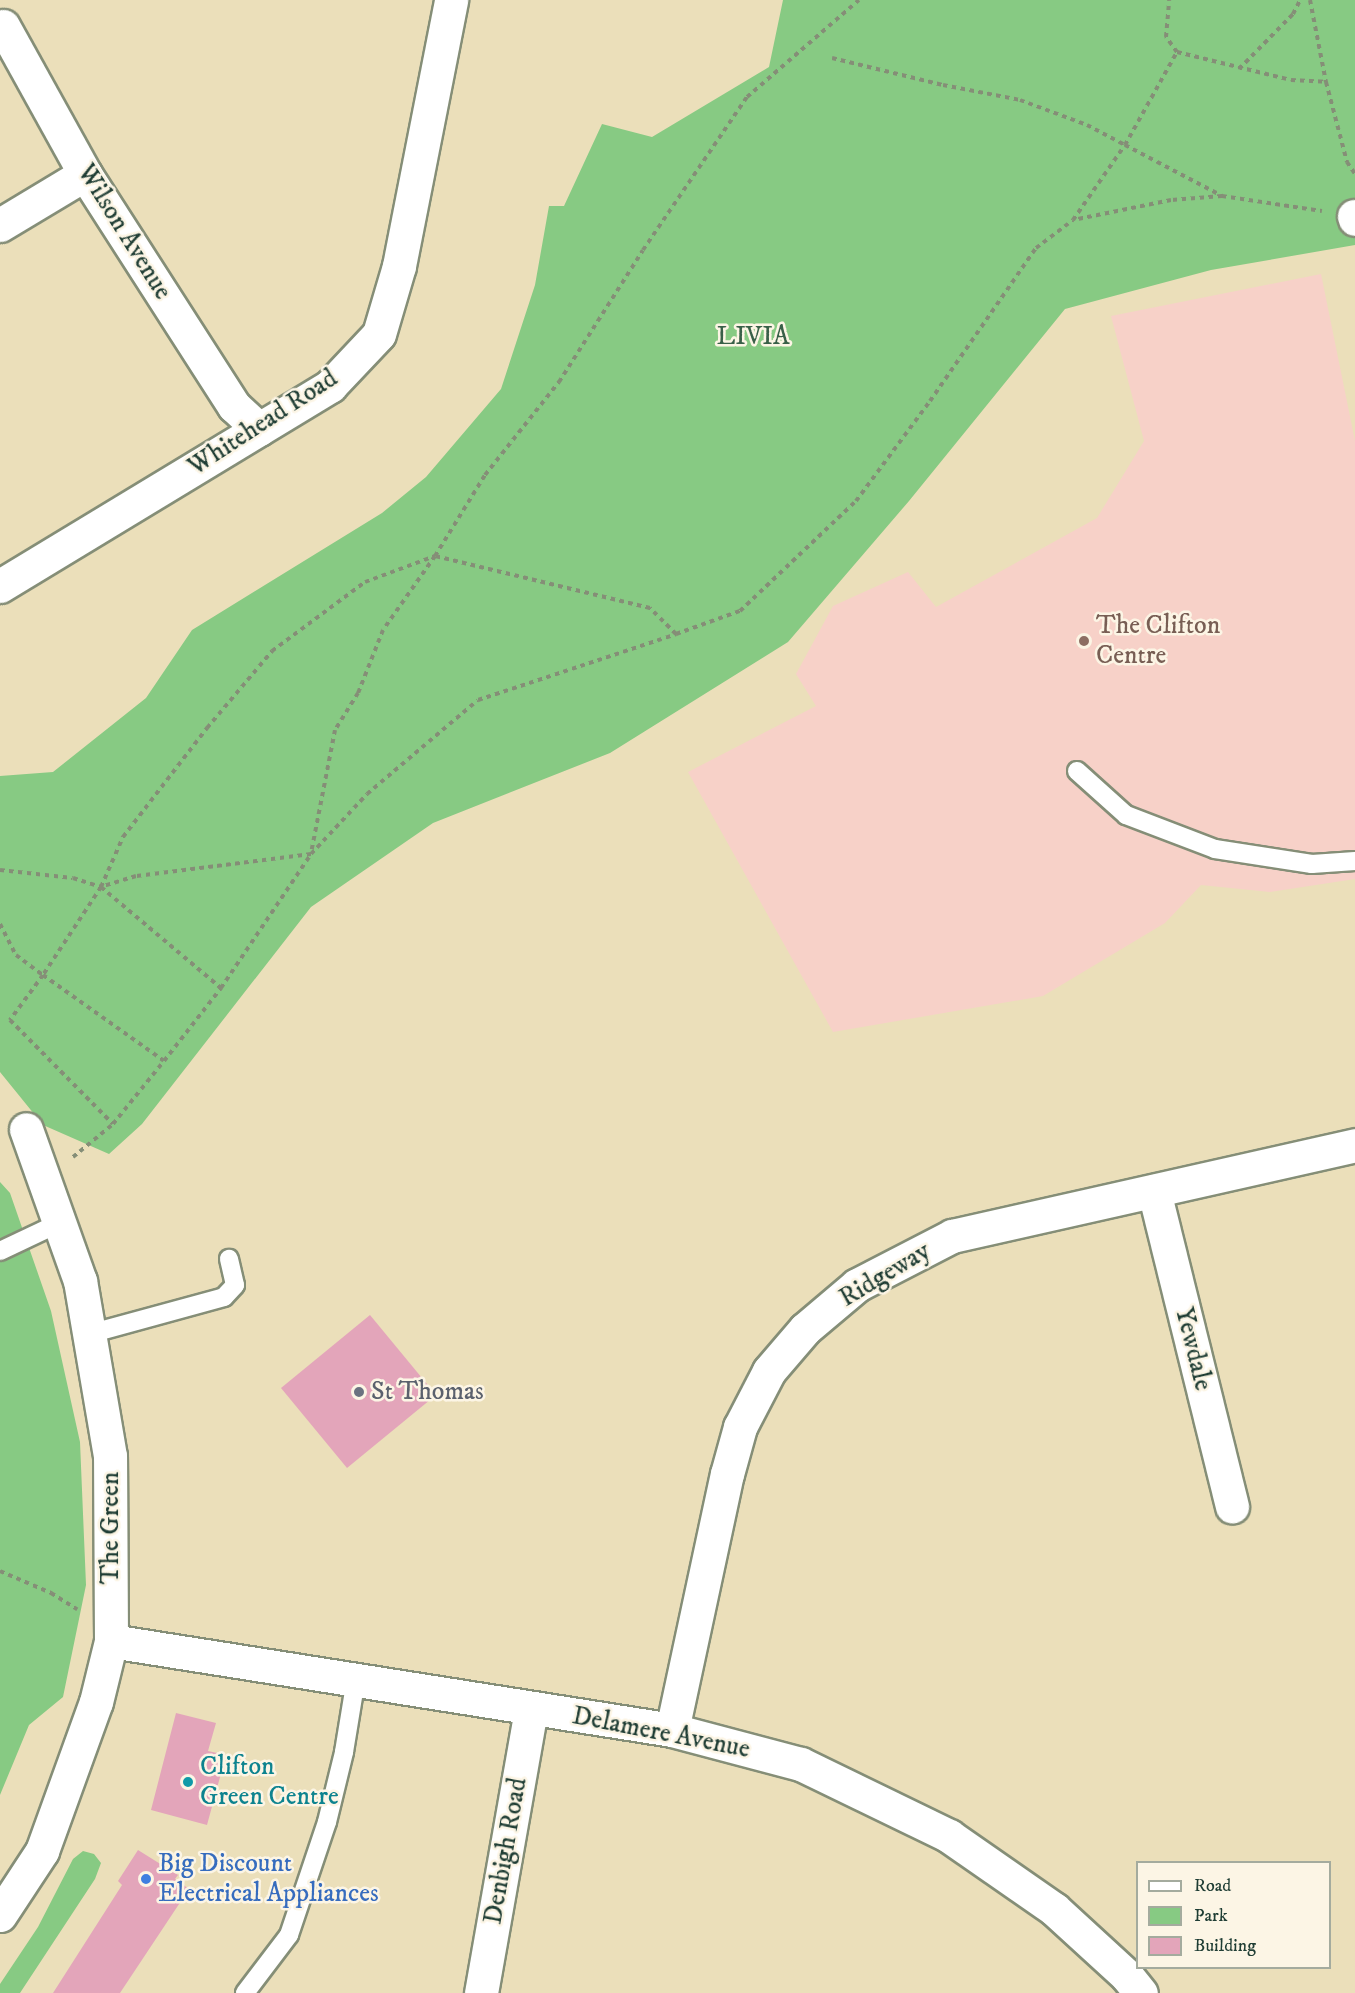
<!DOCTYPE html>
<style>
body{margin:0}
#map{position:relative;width:1355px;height:1993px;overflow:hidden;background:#ebdfba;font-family:"IM FELL DW Pica",serif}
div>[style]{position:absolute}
.built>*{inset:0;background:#f7d1c8}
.green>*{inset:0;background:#87ca83}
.building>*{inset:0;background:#e3a5ba}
.path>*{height:4px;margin-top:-2px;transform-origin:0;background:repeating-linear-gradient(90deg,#858e77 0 4.5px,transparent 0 9px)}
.roads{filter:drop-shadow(2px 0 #858e77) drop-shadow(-2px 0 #858e77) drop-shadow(0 2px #858e77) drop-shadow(0 -2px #858e77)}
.service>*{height:18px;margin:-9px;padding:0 9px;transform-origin:9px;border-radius:9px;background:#fff}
.minor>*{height:33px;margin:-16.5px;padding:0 16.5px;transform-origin:16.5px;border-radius:16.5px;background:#fff}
.dots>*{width:16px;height:16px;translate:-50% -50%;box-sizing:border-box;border:3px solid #fcf5e5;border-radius:50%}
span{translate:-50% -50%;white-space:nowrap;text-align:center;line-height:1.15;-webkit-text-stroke:5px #fcf5e5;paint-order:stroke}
.street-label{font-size:26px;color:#1f3d34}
.park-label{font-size:26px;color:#396048}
.education-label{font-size:26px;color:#785e54}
.left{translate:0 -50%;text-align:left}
.worship-label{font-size:26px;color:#5b616d}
.culture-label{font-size:26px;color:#0d838f}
.shop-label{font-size:26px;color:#366cbe}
.legend{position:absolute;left:1136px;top:1861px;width:195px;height:108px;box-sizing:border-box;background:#fcf5e5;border:2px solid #a4ab9e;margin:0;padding:8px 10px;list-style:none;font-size:18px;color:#1f3d34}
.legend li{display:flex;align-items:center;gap:12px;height:30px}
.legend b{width:30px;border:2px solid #a4ab9e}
</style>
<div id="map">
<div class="built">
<i style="clip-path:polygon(1321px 274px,1355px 441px,1355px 879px,1270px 892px,1201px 885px,1165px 923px,1043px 996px,833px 1032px,688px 772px,816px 706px,796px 674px,833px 606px,908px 572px,936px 607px,1097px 518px,1144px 441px,1111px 316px)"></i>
</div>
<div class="green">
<i style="clip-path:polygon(783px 0,1355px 0,1355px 245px,1211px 270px,1065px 309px,909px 501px,788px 642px,610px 753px,433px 823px,311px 907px,142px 1124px,109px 1154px,43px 1125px,0 1072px,0 776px,53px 772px,146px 698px,192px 630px,382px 513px,426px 477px,501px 389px,535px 285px,549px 206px,564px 206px,602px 124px,652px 137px,769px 67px)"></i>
<i style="clip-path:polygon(0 1182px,10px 1193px,51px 1311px,80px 1442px,86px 1585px,63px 1697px,29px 1725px,0 1795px)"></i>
<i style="clip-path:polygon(83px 1851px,94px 1854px,101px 1863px,95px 1879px,20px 1993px,0 1993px,0 1984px,38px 1927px,73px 1859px)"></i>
</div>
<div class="building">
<i style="clip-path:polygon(370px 1315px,436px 1395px,347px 1468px,281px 1388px)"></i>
<i style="clip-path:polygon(176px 1713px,216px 1723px,208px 1751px,226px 1755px,207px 1825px,151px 1810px)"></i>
<i style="clip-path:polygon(138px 1850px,178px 1875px,175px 1879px,189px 1889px,120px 1993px,53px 1993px,122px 1885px,118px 1881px)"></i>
</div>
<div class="path">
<i style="left:1310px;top:0;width:84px;rotate:79deg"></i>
<i style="left:1326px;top:82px;width:83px;rotate:75.3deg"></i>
<i style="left:1347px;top:162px;width:14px;rotate:56deg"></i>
<i style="left:1177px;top:52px;width:117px;rotate:13.8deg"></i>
<i style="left:1291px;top:80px;width:35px;rotate:3deg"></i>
<i style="left:832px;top:58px;width:114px;rotate:13.7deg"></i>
<i style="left:943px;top:85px;width:78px;rotate:11deg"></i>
<i style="left:1020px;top:100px;width:72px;rotate:20.5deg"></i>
<i style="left:1087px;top:125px;width:43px;rotate:27.8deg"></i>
<i style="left:1125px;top:145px;width:107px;rotate:-60.8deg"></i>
<i style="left:1177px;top:52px;width:19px;rotate:-126deg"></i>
<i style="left:1166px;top:37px;width:37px;rotate:-85deg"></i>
<i style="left:1239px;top:69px;width:77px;rotate:-45.5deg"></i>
<i style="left:1293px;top:14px;width:16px;rotate:-63deg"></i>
<i style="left:1222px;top:196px;width:101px;rotate:8.5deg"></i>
<i style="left:676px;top:634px;width:68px;rotate:-19.8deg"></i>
<i style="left:740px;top:611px;width:160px;rotate:-43.5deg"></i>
<i style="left:856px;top:501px;width:124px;rotate:-53.5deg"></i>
<i style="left:930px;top:401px;width:186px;rotate:-55.3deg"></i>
<i style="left:1036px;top:248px;width:46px;rotate:-37.1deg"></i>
<i style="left:1073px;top:220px;width:91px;rotate:-55.3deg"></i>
<i style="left:1125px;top:145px;width:110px;rotate:27.7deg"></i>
<i style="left:1222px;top:196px;width:51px;rotate:175.5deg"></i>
<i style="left:1171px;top:200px;width:100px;rotate:168.5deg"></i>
<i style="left:0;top:870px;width:73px;rotate:6.3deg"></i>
<i style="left:73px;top:878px;width:29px;rotate:18deg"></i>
<i style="left:101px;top:887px;width:55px;rotate:-66.3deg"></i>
<i style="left:123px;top:837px;width:138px;rotate:-52.4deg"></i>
<i style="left:207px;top:728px;width:101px;rotate:-49.8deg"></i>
<i style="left:272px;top:651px;width:116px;rotate:-36.6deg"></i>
<i style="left:365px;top:582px;width:75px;rotate:-20.4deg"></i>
<i style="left:435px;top:556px;width:95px;rotate:-58.3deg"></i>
<i style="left:485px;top:475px;width:119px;rotate:-51.5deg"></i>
<i style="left:559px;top:382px;width:156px;rotate:-57.5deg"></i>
<i style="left:643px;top:250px;width:185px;rotate:-55.8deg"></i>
<i style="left:747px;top:97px;width:148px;rotate:-40.9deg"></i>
<i style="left:101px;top:887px;width:157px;rotate:40.1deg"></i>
<i style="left:0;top:924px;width:35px;rotate:63deg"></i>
<i style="left:16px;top:955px;width:34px;rotate:37deg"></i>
<i style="left:43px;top:975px;width:56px;rotate:126.3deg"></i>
<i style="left:10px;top:1020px;width:146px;rotate:45.3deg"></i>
<i style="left:73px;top:1157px;width:52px;rotate:-39.5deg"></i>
<i style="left:113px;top:1124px;width:81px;rotate:-51deg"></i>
<i style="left:164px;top:1061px;width:93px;rotate:-52deg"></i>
<i style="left:221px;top:988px;width:161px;rotate:-56.1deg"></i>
<i style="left:311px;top:854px;width:82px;rotate:-47deg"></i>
<i style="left:367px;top:794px;width:145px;rotate:-40.3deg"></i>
<i style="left:478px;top:700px;width:209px;rotate:-18.4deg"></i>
<i style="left:676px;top:634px;width:37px;rotate:-135deg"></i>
<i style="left:650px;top:608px;width:221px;rotate:-166.4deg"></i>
<i style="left:435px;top:556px;width:90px;rotate:125.1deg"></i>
<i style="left:383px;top:630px;width:68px;rotate:111.6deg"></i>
<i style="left:358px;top:693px;width:44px;rotate:121.9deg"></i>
<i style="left:335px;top:730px;width:126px;rotate:101deg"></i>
<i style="left:311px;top:854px;width:176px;rotate:172.8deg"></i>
<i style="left:136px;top:876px;width:37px;rotate:163deg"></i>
<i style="left:101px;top:887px;width:105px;rotate:123.4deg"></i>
<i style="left:43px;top:975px;width:148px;rotate:35.4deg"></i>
<i style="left:0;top:1571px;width:56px;rotate:23.3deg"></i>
<i style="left:51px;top:1593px;width:31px;rotate:32deg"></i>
</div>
<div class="roads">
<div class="service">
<i style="left:1077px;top:771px;width:66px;rotate:41.9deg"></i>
<i style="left:1126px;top:815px;width:95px;rotate:20.9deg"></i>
<i style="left:1215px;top:849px;width:98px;rotate:8.8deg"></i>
<i style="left:1312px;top:864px;width:43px;rotate:-4deg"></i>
<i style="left:0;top:1251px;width:65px;rotate:-25.4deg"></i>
<i style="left:89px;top:1334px;width:140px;rotate:-15.3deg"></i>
<i style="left:224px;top:1297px;width:16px;rotate:-47deg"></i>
<i style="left:235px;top:1285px;width:27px;rotate:-103deg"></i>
<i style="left:245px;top:1993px;width:73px;rotate:-52.8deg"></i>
<i style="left:289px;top:1935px;width:119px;rotate:-71.4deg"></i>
<i style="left:327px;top:1822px;width:72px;rotate:-76.3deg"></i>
<i style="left:344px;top:1752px;width:74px;rotate:-80.7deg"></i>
</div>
<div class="minor">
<i style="left:3px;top:26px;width:169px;rotate:61deg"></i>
<i style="left:85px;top:174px;width:276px;rotate:57.3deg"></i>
<i style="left:234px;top:406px;width:34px;rotate:43deg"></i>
<i style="left:1354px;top:216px;width:3px;rotate:72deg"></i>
<i style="left:0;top:225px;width:99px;rotate:-31deg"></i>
<i style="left:0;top:586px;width:386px;rotate:-31.2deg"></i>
<i style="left:330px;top:386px;width:71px;rotate:-46.7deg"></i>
<i style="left:379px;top:334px;width:71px;rotate:-73.6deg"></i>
<i style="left:399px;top:266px;width:271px;rotate:-78.9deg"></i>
<i style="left:1154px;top:1191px;width:325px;rotate:76.1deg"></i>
<i style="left:111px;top:1641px;width:568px;rotate:9.01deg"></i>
<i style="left:672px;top:1730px;width:133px;rotate:14.8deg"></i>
<i style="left:801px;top:1764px;width:165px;rotate:25.9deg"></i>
<i style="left:949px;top:1836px;width:128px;rotate:34.8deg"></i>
<i style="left:1054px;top:1909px;width:99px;rotate:42.5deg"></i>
<i style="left:1127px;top:1976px;width:22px;rotate:51deg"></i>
<i style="left:672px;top:1730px;width:262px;rotate:-77.9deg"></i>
<i style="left:727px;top:1474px;width:49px;rotate:-74.5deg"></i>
<i style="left:740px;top:1427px;width:63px;rotate:-62.6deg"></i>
<i style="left:769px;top:1371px;width:55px;rotate:-49.4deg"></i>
<i style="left:805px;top:1329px;width:68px;rotate:-40.2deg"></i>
<i style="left:857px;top:1285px;width:107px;rotate:-27.3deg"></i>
<i style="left:952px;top:1236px;width:413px;rotate:-12.7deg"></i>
<i style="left:0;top:1915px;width:77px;rotate:-56.7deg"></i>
<i style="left:42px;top:1851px;width:158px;rotate:-70.1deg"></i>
<i style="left:96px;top:1702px;width:63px;rotate:-76.2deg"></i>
<i style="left:111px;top:1641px;width:185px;rotate:-90.3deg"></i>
<i style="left:110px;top:1456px;width:178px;rotate:-99.7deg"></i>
<i style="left:80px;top:1281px;width:161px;rotate:-109.6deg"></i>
<i style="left:481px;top:1993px;width:288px;rotate:-80deg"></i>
</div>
</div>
<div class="dots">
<i style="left:1084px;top:641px;background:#8d6e63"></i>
<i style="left:359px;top:1392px;background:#6b7280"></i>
<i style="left:188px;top:1782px;background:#0f9aa8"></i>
<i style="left:146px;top:1879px;background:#3f7fe0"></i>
</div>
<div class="street-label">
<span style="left:124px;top:232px;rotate:58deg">Wilson Avenue</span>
<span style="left:263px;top:423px;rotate:-33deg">Whitehead Road</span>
<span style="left:885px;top:1275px;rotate:-31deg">Ridgeway</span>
<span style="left:1193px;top:1349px;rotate:76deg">Yewdale</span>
<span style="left:111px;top:1528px;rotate:-90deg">The Green</span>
<span style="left:661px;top:1733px;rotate:11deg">Delamere Avenue</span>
<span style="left:506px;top:1851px;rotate:-80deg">Denbigh Road</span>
</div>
<div class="park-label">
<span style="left:753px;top:337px">LIVIA</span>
</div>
<div class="education-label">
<span class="left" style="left:1096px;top:641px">The Clifton<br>Centre</span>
</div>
<div class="worship-label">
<span class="left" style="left:371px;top:1392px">St Thomas</span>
</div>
<div class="culture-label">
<span class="left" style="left:200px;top:1782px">Clifton<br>Green Centre</span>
</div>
<div class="shop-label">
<span class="left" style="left:158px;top:1879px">Big Discount<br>Electrical Appliances</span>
</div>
<ul class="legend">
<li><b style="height:8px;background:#fff"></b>Road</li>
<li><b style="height:16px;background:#87ca83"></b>Park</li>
<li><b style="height:16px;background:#e3a5ba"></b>Building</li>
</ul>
</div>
